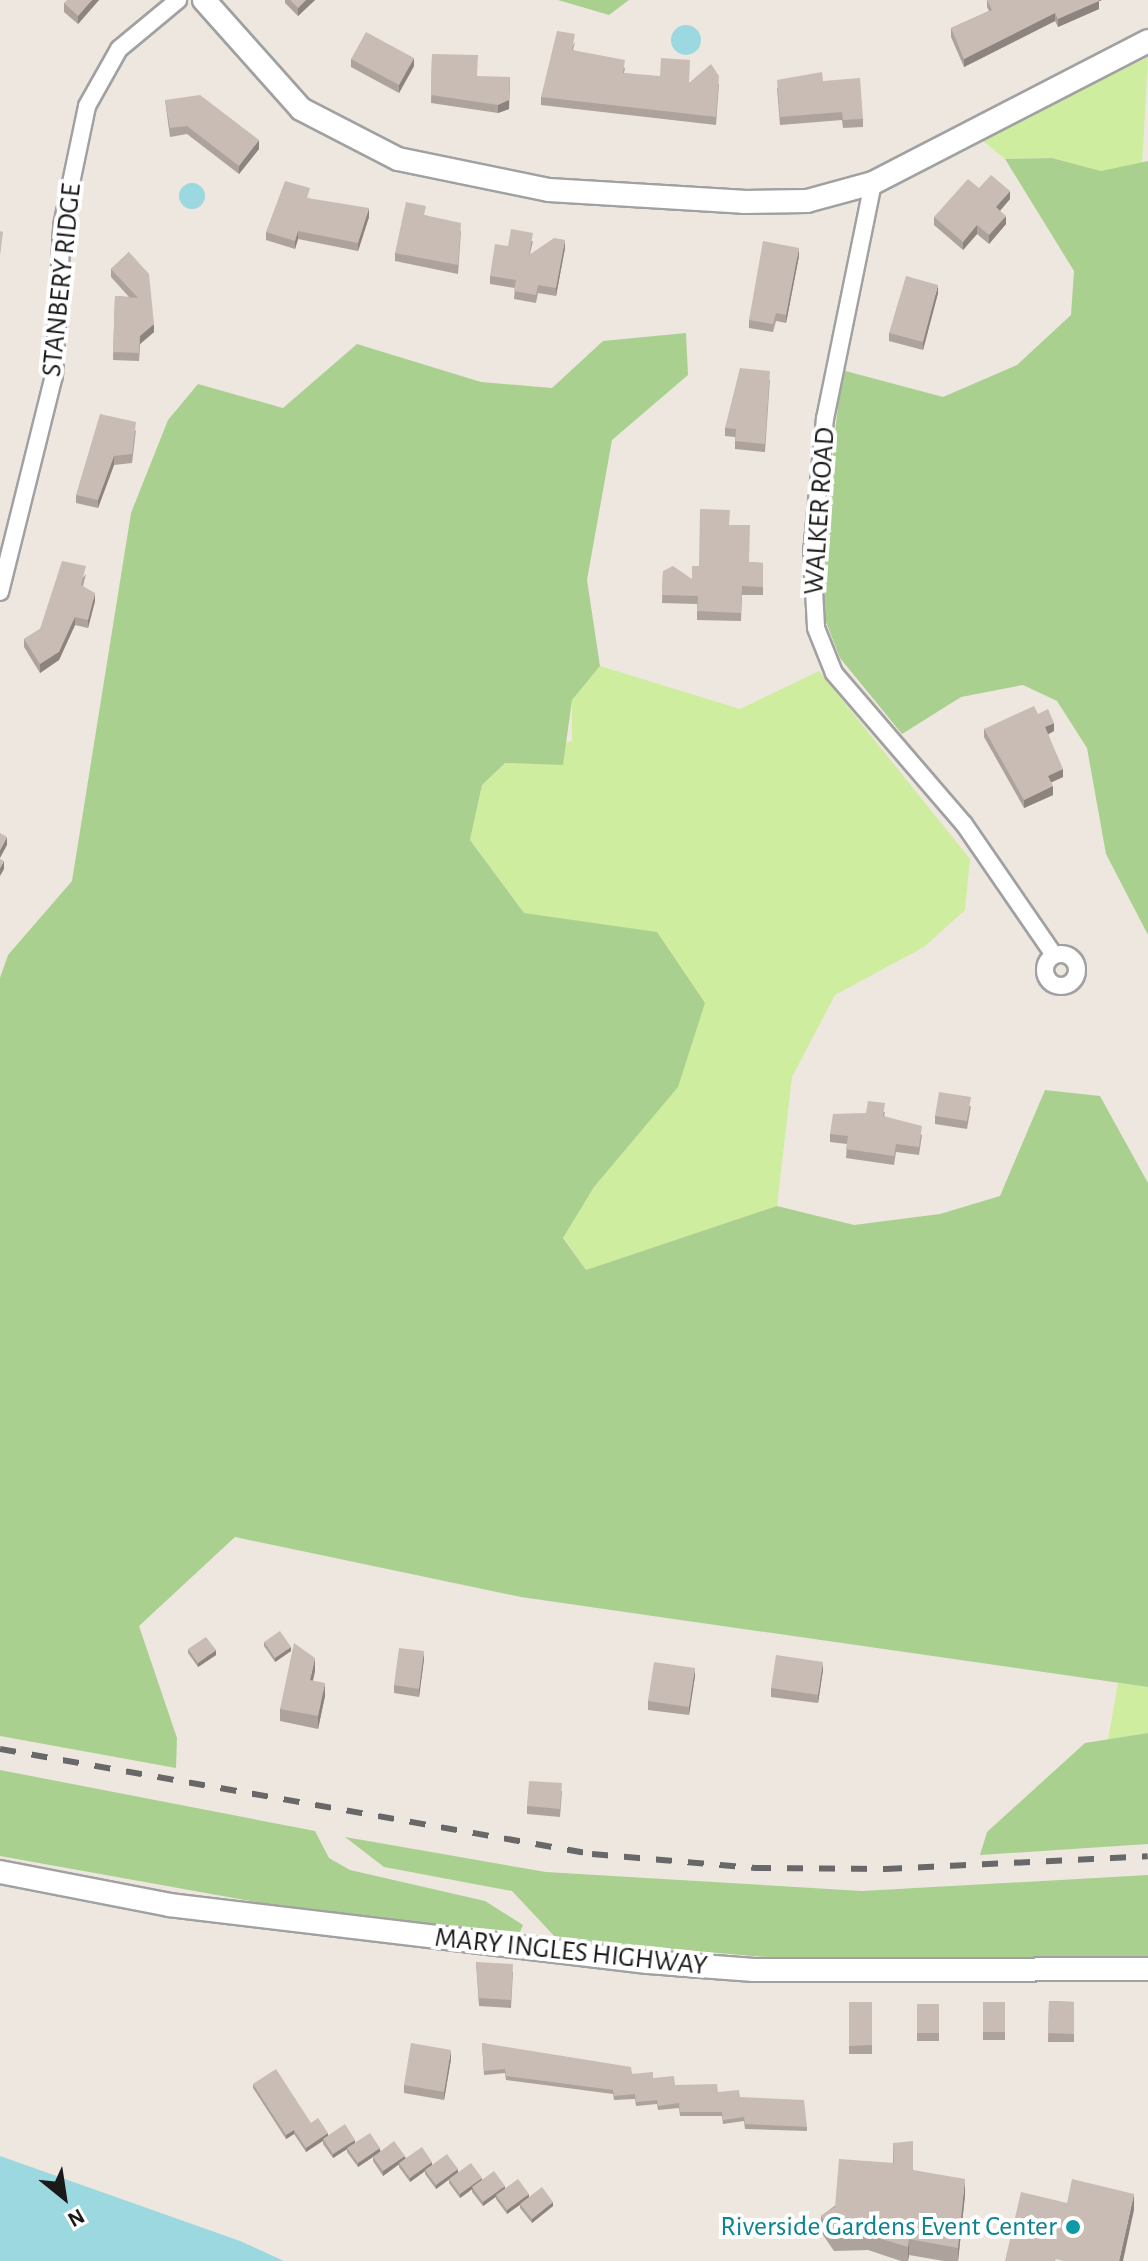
<!DOCTYPE html>
<style>
body{margin:0}
#map{position:relative;width:1148px;height:2261px;overflow:hidden;background:#ede7df;font-family:"Alegreya Sans",sans-serif}
div>[style]{position:absolute}
.grass>*{inset:0;background:#cfed9f}
.forest>*{inset:0;background:#aad090}
.water>*{inset:0;background:#9bd8df}
.round{border-radius:50%}
.roads{filter:drop-shadow(2px 0 #a1a1a1) drop-shadow(-2px 0 #a1a1a1) drop-shadow(0 2px #a1a1a1) drop-shadow(0 -2px #a1a1a1)}
.minor>*{height:16px;margin:-8px;padding:0 8px;transform-origin:8px;border-radius:8px;background:#fff}
.minor>.ring{margin:-8px;padding:0;box-sizing:content-box;background:none;border:16px solid #fff;border-radius:50%}
.tertiary>*{height:22px;margin:-11px;padding:0 11px;transform-origin:11px;border-radius:11px;background:#fff}
.rail>*{height:6px;margin-top:-3px;transform-origin:0;background:repeating-linear-gradient(90deg,#686868 0 16px,transparent 0 32px)}
.wall>*{inset:0;background:#ada29c}
.shaded-wall>*{inset:0;background:#8d847f}
.building>*{inset:0;background:#c9bcb5}
.dots>*{width:22px;height:22px;translate:-50% -50%;box-sizing:border-box;border:4px solid #fff;border-radius:50%}
span{translate:-50% -50%;white-space:nowrap;text-align:center;line-height:1.15;-webkit-text-stroke:8px #fff;paint-order:stroke}
.street-label{font-size:28px;color:#1a1a1a}
.culture-label{font-size:28px;color:#0d838f}
.right{translate:-100% -50%;text-align:right}
.north{position:absolute;left:24px;top:2157px;width:80px;height:80px;-webkit-text-stroke:6px #fff;paint-order:stroke;rotate:150deg;font-size:22px;font-weight:700;line-height:32px;text-align:center;color:#1a1a1a}
.north::after{content:'';display:block;margin:auto;width:28px;height:36px;background:#1a1a1a;clip-path:polygon(50% 0,100% 100%,50% 72%,0 100%)}
</style>
<div id="map">
<div class="grass">
<i style="clip-path:polygon(1148px 57px,1142px 166px,1101px 171px,1052px 158px,1005px 159px,982px 140px)"></i>
<i style="clip-path:polygon(600px 666px,740px 709px,819px 671px,970px 859px,965px 910px,924px 947px,835px 995px,792px 1077px,777px 1206px,586px 1270px,563px 1237px,594px 1187px,573px 922px,524px 913px,470px 840px,482px 784px,505px 762px,572px 741px,572px 700px)"></i>
<i style="clip-path:polygon(1118px 1683px,1148px 1687px,1148px 1733px,1108px 1740px)"></i>
</div>
<div class="forest">
<i style="clip-path:polygon(558px 0,629px 0,609px 15px)"></i>
<i style="clip-path:polygon(1052px 158px,1101px 171px,1148px 161px,1148px 935px,1106px 854px,1087px 748px,1057px 701px,1023px 685px,961px 697px,902px 734px,840px 658px,824px 617px,826px 513px,842px 370px,943px 397px,1017px 365px,1071px 315px,1074px 271px,1005px 159px)"></i>
<i style="clip-path:polygon(686px 333px,688px 375px,612px 440px,587px 580px,600px 666px,572px 700px,563px 765px,505px 763px,482px 785px,470px 840px,524px 913px,657px 932px,705px 1003px,678px 1087px,594px 1187px,563px 1238px,586px 1270px,777px 1206px,854px 1225px,940px 1214px,1000px 1196px,1045px 1090px,1100px 1096px,1148px 1183px,1148px 1687px,521px 1597px,235px 1537px,139px 1626px,177px 1738px,176px 1768px,0 1736px,0 978px,8px 955px,72px 881px,131px 513px,168px 420px,198px 384px,283px 408px,357px 344px,481px 382px,552px 388px,603px 341px)"></i>
<i style="clip-path:polygon(1148px 1733px,1148px 1844px,980px 1855px,987px 1832px,1085px 1743px)"></i>
<i style="clip-path:polygon(0 1770px,315px 1831px,329px 1858px,350px 1870px,485px 1901px,523px 1925px,520px 1932px,306px 1911px,0 1856px)"></i>
<i style="clip-path:polygon(345px 1837px,546px 1872px,862px 1891px,1148px 1875px,1148px 1957px,765px 1957px,557px 1939px,512px 1891px,384px 1867px)"></i>
</div>
<div class="water">
<i class="round" style="left:671px;top:25px;width:30px;height:30px"></i>
<i class="round" style="left:179px;top:183px;width:26px;height:26px"></i>
<i style="clip-path:polygon(0 2156px,240px 2241px,284px 2261px,0 2261px)"></i>
</div>
<div class="roads">
<div class="minor">
<i style="left:873px;top:183px;width:240px;rotate:101.5deg"></i>
<i style="left:825px;top:418px;width:136px;rotate:95.5deg"></i>
<i style="left:812px;top:553px;width:75px;rotate:86.9deg"></i>
<i style="left:816px;top:628px;width:48px;rotate:68.2deg"></i>
<i style="left:834px;top:673px;width:199px;rotate:49.3deg"></i>
<i style="left:964px;top:824px;width:159px;rotate:55.5deg"></i>
<i style="left:0;top:592px;width:223px;rotate:-76deg"></i>
<i style="left:54px;top:376px;width:150px;rotate:-86.9deg"></i>
<i style="left:62px;top:226px;width:123px;rotate:-78.2deg"></i>
<i style="left:87px;top:106px;width:65px;rotate:-60.7deg"></i>
<i style="left:119px;top:49px;width:77px;rotate:-39.7deg"></i>
<i class="ring" style="left:1045px;top:954px;width:16px;height:16px"></i>
</div>
<div class="tertiary">
<i style="left:204px;top:0;width:146px;rotate:48.3deg"></i>
<i style="left:301px;top:109px;width:109px;rotate:27.3deg"></i>
<i style="left:398px;top:159px;width:154px;rotate:11.6deg"></i>
<i style="left:549px;top:190px;width:194px;rotate:3.5deg"></i>
<i style="left:743px;top:202px;width:64px;rotate:-0.9deg"></i>
<i style="left:807px;top:201px;width:68px;rotate:-15.3deg"></i>
<i style="left:873px;top:183px;width:309px;rotate:-27.3deg"></i>
<i style="left:0;top:1872px;width:172px;rotate:11deg"></i>
<i style="left:169px;top:1905px;width:482px;rotate:6.8deg"></i>
<i style="left:648px;top:1962px;width:106px;rotate:4.3deg"></i>
<i style="left:754px;top:1970px;width:394px;rotate:-0.1deg"></i>
</div>
</div>
<div class="rail">
<i style="left:0;top:1749px;width:601px;rotate:10.06deg"></i>
<i style="left:592px;top:1854px;width:164px;rotate:4.9deg"></i>
<i style="left:755px;top:1868px;width:131px;rotate:0.4deg"></i>
<i style="left:886px;top:1869px;width:262px;rotate:-2.8deg"></i>
</div>
<div class="wall">
<i style="clip-path:polygon(99px 0,78px 24px,64px 12px,64px 3px)"></i>
<i style="clip-path:polygon(285px 0,315px 0,298px 16px,285px 3px)"></i>
<i style="clip-path:polygon(987px 0,1102px 0,1099px 1px,1099px 9px,1058px 27px,1055px 21px,964px 67px,951px 37px,951px 28px,989px 11px,987px 7px)"></i>
<i style="clip-path:polygon(575px 42px,573px 50px,625px 68px,624px 73px,689px 83px,719px 84px,716px 125px,541px 105px,541px 97px)"></i>
<i style="clip-path:polygon(432px 54px,477px 76px,509px 109px,498px 113px,431px 103px)"></i>
<i style="clip-path:polygon(351px 59px,414px 66px,399px 93px,351px 67px)"></i>
<i style="clip-path:polygon(823px 81px,863px 119px,863px 127px,843px 128px,842px 120px,780px 125px,777px 88px)"></i>
<i style="clip-path:polygon(165px 100px,259px 149px,239px 174px,187px 134px,170px 137px)"></i>
<i style="clip-path:polygon(979px 188px,1010px 199px,1000px 211px,1006px 224px,989px 244px,977px 234px,963px 250px,934px 225px,934px 217px)"></i>
<i style="clip-path:polygon(310px 197px,309px 199px,369px 217px,358px 251px,298px 239px,295px 249px,266px 240px,266px 232px)"></i>
<i style="clip-path:polygon(425px 215px,461px 231px,458px 274px,395px 261px,395px 253px)"></i>
<i style="clip-path:polygon(533px 241px,530px 254px,565px 248px,556px 296px,538px 293px,536px 303px,514px 299px,515px 288px,490px 284px,490px 276px,508px 246px)"></i>
<i style="clip-path:polygon(129px 252px,154px 332px,140px 344px,139px 361px,113px 360px,115px 296px,129px 297px,111px 277px,111px 269px)"></i>
<i style="clip-path:polygon(799px 256px,786px 323px,776px 321px,773px 332px,749px 328px,749px 320px)"></i>
<i style="clip-path:polygon(938px 293px,923px 350px,889px 341px,889px 333px)"></i>
<i style="clip-path:polygon(770px 379px,765px 452px,735px 449px,735px 437px,725px 436px,725px 428px)"></i>
<i style="clip-path:polygon(136px 430px,132px 463px,114px 465px,98px 508px,76px 503px,76px 495px)"></i>
<i style="clip-path:polygon(730px 525px,749px 562px,763px 563px,763px 595px,742px 595px,741px 621px,697px 620px,697px 604px,662px 603px,663px 571px,692px 579px,699px 566px)"></i>
<i style="clip-path:polygon(86px 574px,83px 586px,95px 601px,88px 628px,75px 625px,59px 660px,40px 673px,24px 647px,24px 639px,40px 629px)"></i>
<i style="clip-path:polygon(1038px 714px,1054px 731px,1048px 734px,1063px 777px,1051px 782px,1053px 795px,1024px 808px,984px 737px,984px 729px)"></i>
<i style="clip-path:polygon(971px 1106px,967px 1129px,935px 1124px,935px 1116px)"></i>
<i style="clip-path:polygon(885px 1112px,884px 1116px,922px 1135px,919px 1155px,896px 1152px,894px 1165px,846px 1158px,847px 1144px,830px 1142px,830px 1134px,866px 1113px)"></i>
<i style="clip-path:polygon(264px 1642px,291px 1651px,275px 1662px,264px 1646px)"></i>
<i style="clip-path:polygon(188px 1649px,216px 1655px,198px 1667px,188px 1653px)"></i>
<i style="clip-path:polygon(424px 1659px,419px 1697px,394px 1693px,394px 1685px)"></i>
<i style="clip-path:polygon(823px 1670px,818px 1703px,771px 1697px,771px 1688px)"></i>
<i style="clip-path:polygon(315px 1671px,313px 1681px,325px 1696px,318px 1729px,280px 1721px,280px 1709px)"></i>
<i style="clip-path:polygon(695px 1676px,689px 1715px,648px 1710px,648px 1701px)"></i>
<i style="clip-path:polygon(562px 1791px,560px 1817px,527px 1814px,527px 1806px)"></i>
<i style="clip-path:polygon(476px 1962px,513px 1972px,511px 2008px,479px 2006px)"></i>
<i style="clip-path:polygon(1049px 2001px,1074px 2002px,1074px 2042px,1048px 2042px)"></i>
<i style="clip-path:polygon(849px 2002px,872px 2002px,872px 2054px,849px 2054px)"></i>
<i style="clip-path:polygon(983px 2002px,1005px 2002px,1005px 2040px,983px 2040px)"></i>
<i style="clip-path:polygon(917px 2004px,939px 2004px,939px 2041px,917px 2041px)"></i>
<i style="clip-path:polygon(482px 2043px,653px 2078px,675px 2085px,718px 2092px,740px 2097px,807px 2127px,807px 2131px,745px 2129px,744px 2121px,723px 2124px,722px 2116px,680px 2116px,679px 2108px,658px 2110px,657px 2104px,636px 2106px,635px 2099px,614px 2100px,613px 2094px,506px 2080px,505px 2073px,484px 2075px)"></i>
<i style="clip-path:polygon(451px 2059px,444px 2100px,404px 2093px,404px 2085px)"></i>
<i style="clip-path:polygon(253px 2084px,328px 2136px,458px 2172px,553px 2206px,532px 2223px,520px 2208px,520px 2205px,507px 2214px,496px 2199px,496px 2197px,483px 2206px,472px 2192px,472px 2189px,460px 2198px,449px 2183px,449px 2179px,436px 2189px,425px 2174px,425px 2171px,410px 2182px,399px 2167px,399px 2164px,383px 2176px,373px 2161px,373px 2157px,358px 2167px,347px 2152px,347px 2149px,333px 2158px,323px 2144px,323px 2141px,306px 2152px,294px 2134px,286px 2139px,253px 2088px)"></i>
<i style="clip-path:polygon(893px 2143px,913px 2170px,965px 2195px,958px 2261px,944px 2261px,909px 2255px,908px 2261px,901px 2261px,868px 2250px,834px 2251px,821px 2232px,821px 2216px,893px 2163px)"></i>
</div>
<div class="shaded-wall">
<i style="clip-path:polygon(92px 0,99px 0,78px 24px,78px 16px)"></i>
<i style="clip-path:polygon(306px 0,315px 0,298px 16px,298px 8px)"></i>
<i style="clip-path:polygon(1096px 0,1102px 0,1099px 1px,1099px 9px,1058px 27px,1058px 19px)"></i>
<i style="clip-path:polygon(1055px 13px,1055px 21px,964px 67px,964px 59px)"></i>
<i style="clip-path:polygon(414px 58px,414px 66px,399px 93px,399px 85px)"></i>
<i style="clip-path:polygon(510px 77px,509px 109px,498px 113px,498px 105px)"></i>
<i style="clip-path:polygon(259px 140px,259px 149px,239px 174px,239px 166px)"></i>
<i style="clip-path:polygon(1010px 191px,1010px 199px,996px 215px,996px 207px)"></i>
<i style="clip-path:polygon(369px 208px,369px 217px,358px 251px,358px 243px)"></i>
<i style="clip-path:polygon(1006px 216px,1006px 224px,989px 244px,989px 235px)"></i>
<i style="clip-path:polygon(977px 225px,977px 234px,963px 250px,963px 242px)"></i>
<i style="clip-path:polygon(298px 231px,298px 239px,295px 249px,295px 241px)"></i>
<i style="clip-path:polygon(565px 240px,565px 248px,556px 296px,556px 288px)"></i>
<i style="clip-path:polygon(799px 248px,799px 256px,786px 323px,786px 315px)"></i>
<i style="clip-path:polygon(938px 285px,938px 293px,923px 350px,923px 342px)"></i>
<i style="clip-path:polygon(154px 324px,154px 332px,140px 344px,139px 361px,140px 336px)"></i>
<i style="clip-path:polygon(114px 456px,114px 465px,98px 508px,98px 500px)"></i>
<i style="clip-path:polygon(95px 593px,95px 601px,88px 628px,88px 620px)"></i>
<i style="clip-path:polygon(75px 617px,75px 625px,59px 660px,40px 673px,40px 664px)"></i>
<i style="clip-path:polygon(1054px 723px,1054px 731px,1045px 736px,1045px 727px)"></i>
<i style="clip-path:polygon(1063px 769px,1063px 777px,1048px 784px,1048px 776px)"></i>
<i style="clip-path:polygon(1053px 786px,1053px 795px,1024px 808px,1024px 800px)"></i>
<i style="clip-path:polygon(7px 837px,7px 845px,0 858px,0 850px)"></i>
<i style="clip-path:polygon(4px 861px,4px 869px,0 876px,0 868px)"></i>
<i style="clip-path:polygon(291px 1647px,291px 1651px,275px 1662px,275px 1658px)"></i>
<i style="clip-path:polygon(216px 1650px,216px 1655px,198px 1667px,198px 1663px)"></i>
<i style="clip-path:polygon(424px 1651px,424px 1659px,419px 1697px,419px 1689px)"></i>
<i style="clip-path:polygon(315px 1658px,315px 1671px,310px 1692px,310px 1680px)"></i>
<i style="clip-path:polygon(823px 1662px,823px 1670px,818px 1703px,818px 1695px)"></i>
<i style="clip-path:polygon(695px 1668px,695px 1676px,689px 1715px,689px 1707px)"></i>
<i style="clip-path:polygon(325px 1683px,325px 1696px,318px 1729px,318px 1716px)"></i>
<i style="clip-path:polygon(451px 2050px,451px 2059px,444px 2100px,444px 2092px)"></i>
<i style="clip-path:polygon(294px 2130px,294px 2134px,286px 2139px,286px 2135px)"></i>
<i style="clip-path:polygon(328px 2133px,328px 2137px,306px 2152px,306px 2148px)"></i>
<i style="clip-path:polygon(355px 2140px,355px 2144px,333px 2158px,333px 2154px)"></i>
<i style="clip-path:polygon(380px 2148px,380px 2152px,358px 2167px,358px 2163px)"></i>
<i style="clip-path:polygon(405px 2156px,405px 2160px,383px 2176px,383px 2171px)"></i>
<i style="clip-path:polygon(432px 2162px,432px 2166px,410px 2182px,410px 2178px)"></i>
<i style="clip-path:polygon(458px 2169px,458px 2173px,436px 2189px,436px 2185px)"></i>
<i style="clip-path:polygon(482px 2178px,482px 2182px,460px 2198px,460px 2194px)"></i>
<i style="clip-path:polygon(965px 2179px,965px 2195px,958px 2261px,958px 2248px)"></i>
<i style="clip-path:polygon(505px 2186px,505px 2190px,483px 2206px,483px 2202px)"></i>
<i style="clip-path:polygon(529px 2194px,529px 2198px,507px 2214px,507px 2210px)"></i>
<i style="clip-path:polygon(1134px 2194px,1134px 2210px,1123px 2261px,1119px 2261px)"></i>
<i style="clip-path:polygon(553px 2202px,553px 2206px,532px 2223px,532px 2219px)"></i>
<i style="clip-path:polygon(909px 2239px,909px 2255px,908px 2261px,908px 2247px)"></i>
</div>
<div class="building">
<i style="clip-path:polygon(67px 0,92px 0,78px 16px,64px 3px)"></i>
<i style="clip-path:polygon(290px 0,306px 0,298px 8px)"></i>
<i style="clip-path:polygon(987px 0,1099px 0,1099px 1px,1058px 19px,1055px 13px,964px 59px,951px 28px,992px 10px)"></i>
<i style="clip-path:polygon(557px 31px,575px 34px,572px 50px,625px 60px,623px 73px,660px 76px,661px 58px,690px 60px,689px 83px,711px 64px,719px 76px,716px 117px,541px 97px)"></i>
<i style="clip-path:polygon(366px 32px,414px 58px,399px 85px,351px 59px)"></i>
<i style="clip-path:polygon(432px 54px,478px 55px,477px 76px,510px 77px,509px 100px,498px 105px,431px 95px)"></i>
<i style="clip-path:polygon(822px 72px,823px 81px,860px 78px,863px 119px,843px 120px,842px 112px,780px 117px,777px 80px)"></i>
<i style="clip-path:polygon(200px 95px,259px 140px,239px 166px,187px 126px,170px 128px,165px 100px)"></i>
<i style="clip-path:polygon(991px 175px,1010px 191px,996px 207px,1006px 216px,989px 235px,977px 225px,963px 242px,934px 217px,968px 179px,979px 188px)"></i>
<i style="clip-path:polygon(285px 181px,310px 188px,307px 198px,369px 208px,358px 243px,298px 231px,295px 241px,266px 232px)"></i>
<i style="clip-path:polygon(406px 202px,426px 206px,424px 215px,461px 223px,458px 265px,395px 253px)"></i>
<i style="clip-path:polygon(511px 229px,533px 233px,529px 255px,554px 238px,565px 240px,556px 288px,538px 285px,536px 295px,514px 291px,516px 280px,490px 276px,495px 244px,508px 246px)"></i>
<i style="clip-path:polygon(0 231px,3px 232px,0 256px)"></i>
<i style="clip-path:polygon(763px 241px,799px 248px,786px 315px,776px 313px,773px 324px,749px 320px)"></i>
<i style="clip-path:polygon(129px 252px,149px 274px,154px 324px,140px 336px,139px 353px,113px 352px,115px 296px,138px 298px,111px 269px)"></i>
<i style="clip-path:polygon(906px 276px,938px 285px,923px 342px,889px 333px)"></i>
<i style="clip-path:polygon(740px 368px,770px 371px,765px 444px,735px 441px,736px 429px,725px 428px)"></i>
<i style="clip-path:polygon(100px 414px,136px 422px,132px 454px,114px 456px,98px 500px,76px 495px)"></i>
<i style="clip-path:polygon(700px 509px,730px 510px,729px 525px,750px 525px,749px 562px,763px 563px,763px 587px,742px 586px,741px 613px,697px 611px,698px 596px,662px 595px,663px 571px,673px 566px,692px 579px,692px 566px,699px 566px)"></i>
<i style="clip-path:polygon(62px 561px,86px 566px,81px 585px,95px 593px,88px 620px,75px 617px,59px 652px,40px 664px,24px 639px,40px 629px)"></i>
<i style="clip-path:polygon(1034px 706px,1038px 714px,1048px 709px,1054px 723px,1045px 727px,1063px 769px,1048px 776px,1053px 786px,1024px 800px,984px 729px)"></i>
<i style="clip-path:polygon(0 833px,7px 837px,0 850px)"></i>
<i style="clip-path:polygon(0 859px,4px 861px,0 868px)"></i>
<i style="clip-path:polygon(939px 1092px,971px 1097px,967px 1121px,935px 1116px)"></i>
<i style="clip-path:polygon(868px 1101px,885px 1103px,883px 1116px,922px 1126px,919px 1147px,896px 1144px,894px 1156px,846px 1149px,848px 1136px,830px 1134px,833px 1114px,866px 1113px)"></i>
<i style="clip-path:polygon(280px 1631px,291px 1647px,275px 1658px,264px 1642px)"></i>
<i style="clip-path:polygon(206px 1637px,216px 1650px,198px 1663px,188px 1649px)"></i>
<i style="clip-path:polygon(294px 1643px,315px 1658px,310px 1680px,325px 1683px,318px 1716px,280px 1709px)"></i>
<i style="clip-path:polygon(399px 1648px,424px 1651px,419px 1689px,394px 1685px)"></i>
<i style="clip-path:polygon(776px 1655px,823px 1662px,818px 1695px,771px 1688px)"></i>
<i style="clip-path:polygon(654px 1662px,695px 1668px,689px 1707px,648px 1701px)"></i>
<i style="clip-path:polygon(529px 1781px,562px 1783px,560px 1809px,527px 1806px)"></i>
<i style="clip-path:polygon(476px 1962px,513px 1964px,511px 2000px,479px 1998px)"></i>
<i style="clip-path:polygon(1049px 2001px,1074px 2002px,1074px 2034px,1048px 2033px)"></i>
<i style="clip-path:polygon(849px 2002px,872px 2002px,872px 2045px,849px 2046px)"></i>
<i style="clip-path:polygon(983px 2002px,1005px 2002px,1005px 2032px,983px 2032px)"></i>
<i style="clip-path:polygon(917px 2004px,939px 2004px,939px 2033px,917px 2033px)"></i>
<i style="clip-path:polygon(411px 2043px,451px 2050px,444px 2092px,404px 2085px)"></i>
<i style="clip-path:polygon(482px 2043px,631px 2067px,632px 2074px,653px 2072px,653px 2078px,674px 2076px,675px 2085px,717px 2084px,718px 2092px,739px 2090px,740px 2097px,804px 2100px,807px 2127px,745px 2124px,744px 2117px,723px 2120px,722px 2112px,680px 2112px,679px 2103px,658px 2106px,657px 2100px,636px 2102px,635px 2094px,614px 2096px,613px 2090px,506px 2076px,505px 2069px,484px 2071px)"></i>
<i style="clip-path:polygon(276px 2069px,311px 2123px,318px 2118px,328px 2133px,306px 2148px,294px 2130px,286px 2135px,253px 2084px)"></i>
<i style="clip-path:polygon(345px 2124px,355px 2140px,333px 2154px,323px 2139px)"></i>
<i style="clip-path:polygon(370px 2133px,380px 2148px,358px 2163px,347px 2148px)"></i>
<i style="clip-path:polygon(394px 2141px,405px 2156px,383px 2171px,373px 2157px)"></i>
<i style="clip-path:polygon(913px 2141px,913px 2170px,965px 2179px,958px 2248px,909px 2239px,908px 2247px,868px 2235px,834px 2235px,821px 2216px,835px 2207px,839px 2159px,894px 2163px,893px 2143px)"></i>
<i style="clip-path:polygon(422px 2147px,432px 2162px,410px 2178px,399px 2163px)"></i>
<i style="clip-path:polygon(447px 2154px,458px 2169px,436px 2185px,425px 2170px)"></i>
<i style="clip-path:polygon(471px 2163px,482px 2178px,460px 2194px,449px 2179px)"></i>
<i style="clip-path:polygon(494px 2171px,505px 2186px,483px 2202px,472px 2187px)"></i>
<i style="clip-path:polygon(518px 2179px,529px 2194px,507px 2210px,496px 2195px)"></i>
<i style="clip-path:polygon(1072px 2179px,1134px 2194px,1119px 2261px,1063px 2261px,1056px 2259px,1055px 2261px,1005px 2261px,1021px 2192px,1067px 2203px)"></i>
<i style="clip-path:polygon(542px 2187px,553px 2202px,532px 2219px,520px 2204px)"></i>
</div>
<div class="dots">
<i style="left:1073px;top:2227px;background:#0f9aa8"></i>
</div>
<div class="street-label">
<span style="left:62px;top:280px;rotate:-84deg">STANBERY RIDGE</span>
<span style="left:820px;top:511px;rotate:-86deg">WALKER ROAD</span>
<span style="left:571px;top:1952px;rotate:6deg">MARY INGLES HIGHWAY</span>
</div>
<div class="culture-label">
<span class="right" style="left:1057px;top:2227px">Riverside Gardens Event Center</span>
</div>
<div class="north">N</div>
</div>
